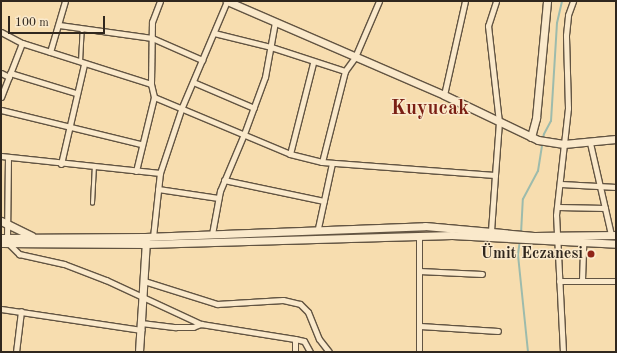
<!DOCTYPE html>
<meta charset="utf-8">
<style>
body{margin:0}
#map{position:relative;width:617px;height:353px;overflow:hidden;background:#f7ddaf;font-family:"Old Standard TT",serif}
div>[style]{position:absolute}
.stream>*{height:2px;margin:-1px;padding:0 1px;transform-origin:1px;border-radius:1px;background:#9dbbac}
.roads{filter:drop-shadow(1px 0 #625442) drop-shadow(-1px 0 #625442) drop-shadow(0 1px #625442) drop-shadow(0 -1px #625442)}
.lane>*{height:2.5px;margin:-1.25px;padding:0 1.25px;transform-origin:1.25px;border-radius:1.25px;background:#fae9cb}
.street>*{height:5px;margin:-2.5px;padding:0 2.5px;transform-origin:2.5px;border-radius:2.5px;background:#fae9cb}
.secondary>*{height:7px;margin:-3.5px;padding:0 3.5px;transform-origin:3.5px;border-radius:3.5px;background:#fae9cb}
.dots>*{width:11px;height:11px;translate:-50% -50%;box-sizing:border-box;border:2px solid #fae9cb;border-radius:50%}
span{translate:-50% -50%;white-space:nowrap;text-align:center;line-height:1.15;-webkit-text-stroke:3px #fae9cb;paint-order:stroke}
.poi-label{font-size:16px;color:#30271e;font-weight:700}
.right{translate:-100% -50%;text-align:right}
.district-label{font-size:20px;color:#7a1f14;font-weight:700}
.frame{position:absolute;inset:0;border:2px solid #30271e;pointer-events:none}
.scale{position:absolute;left:8px;top:16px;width:97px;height:18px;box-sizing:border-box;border:2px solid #30271e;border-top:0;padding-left:5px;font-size:12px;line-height:14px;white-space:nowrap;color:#30271e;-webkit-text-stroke:3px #fae9cb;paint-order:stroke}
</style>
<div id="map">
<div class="stream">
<i style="left:521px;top:234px;width:35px;rotate:-87deg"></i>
<i style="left:523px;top:199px;width:32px;rotate:-62deg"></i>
<i style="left:538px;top:171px;width:37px;rotate:-81deg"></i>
<i style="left:544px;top:134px;width:15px;rotate:-62deg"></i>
<i style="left:551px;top:121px;width:98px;rotate:-86.5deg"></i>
<i style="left:557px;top:23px;width:23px;rotate:-77deg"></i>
<i style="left:520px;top:240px;width:15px;rotate:98deg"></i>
<i style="left:518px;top:255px;width:98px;rotate:84.1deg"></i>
</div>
<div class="roads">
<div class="lane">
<i style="left:80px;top:62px;width:33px;rotate:-87deg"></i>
<i style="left:92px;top:203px;width:36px;rotate:-87deg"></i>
</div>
<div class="street">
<i style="left:59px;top:25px;width:94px;rotate:8deg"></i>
<i style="left:152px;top:38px;width:55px;rotate:23.7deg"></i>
<i style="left:1px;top:32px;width:24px;rotate:28deg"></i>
<i style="left:22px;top:43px;width:135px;rotate:17.6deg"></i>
<i style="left:151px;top:84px;width:13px;rotate:77deg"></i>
<i style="left:154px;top:97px;width:147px;rotate:22.7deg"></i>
<i style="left:290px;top:154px;width:33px;rotate:14deg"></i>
<i style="left:322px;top:162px;width:173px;rotate:4.3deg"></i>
<i style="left:495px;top:175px;width:53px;rotate:-85.7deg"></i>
<i style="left:499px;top:122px;width:97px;rotate:-96.5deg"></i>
<i style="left:488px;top:26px;width:26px;rotate:-72deg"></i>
<i style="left:214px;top:33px;width:59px;rotate:13.8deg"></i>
<i style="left:271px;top:47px;width:78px;rotate:18deg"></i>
<i style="left:50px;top:52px;width:53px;rotate:-73.6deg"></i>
<i style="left:1px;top:73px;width:9px;rotate:27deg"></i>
<i style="left:10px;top:73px;width:69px;rotate:16.9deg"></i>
<i style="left:193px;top:82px;width:66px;rotate:23.1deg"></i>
<i style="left:151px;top:84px;width:62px;rotate:-89.1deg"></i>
<i style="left:152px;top:22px;width:22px;rotate:-69deg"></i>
<i style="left:444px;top:95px;width:96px;rotate:-77.4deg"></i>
<i style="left:1px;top:97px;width:58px;rotate:-68.7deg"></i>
<i style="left:1px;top:110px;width:144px;rotate:13.7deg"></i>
<i style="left:590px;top:143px;width:94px;rotate:77.1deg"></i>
<i style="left:290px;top:154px;width:94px;rotate:-75.8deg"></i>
<i style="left:1px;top:156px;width:160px;rotate:6.1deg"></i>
<i style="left:8px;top:157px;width:80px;rotate:90.7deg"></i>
<i style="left:7px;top:237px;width:6px;rotate:81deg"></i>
<i style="left:8px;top:243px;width:16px;rotate:45deg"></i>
<i style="left:19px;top:254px;width:46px;rotate:12.5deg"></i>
<i style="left:64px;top:264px;width:45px;rotate:20.9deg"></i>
<i style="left:106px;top:280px;width:105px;rotate:24.9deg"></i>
<i style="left:201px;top:324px;width:95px;rotate:9.1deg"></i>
<i style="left:295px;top:339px;width:13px;rotate:90deg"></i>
<i style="left:322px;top:162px;width:94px;rotate:-75.8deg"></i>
<i style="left:345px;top:71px;width:17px;rotate:-54deg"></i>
<i style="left:355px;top:57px;width:61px;rotate:-66.8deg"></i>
<i style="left:61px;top:164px;width:103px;rotate:-77deg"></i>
<i style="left:136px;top:171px;width:76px;rotate:-76.3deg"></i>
<i style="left:224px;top:180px;width:102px;rotate:11.9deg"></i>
<i style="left:561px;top:184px;width:55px;rotate:3.1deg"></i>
<i style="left:158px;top:189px;width:61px;rotate:8.5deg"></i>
<i style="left:558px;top:207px;width:47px;rotate:1.2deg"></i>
<i style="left:318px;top:228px;width:66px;rotate:-77.8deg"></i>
<i style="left:491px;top:231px;width:56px;rotate:-85.9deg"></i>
<i style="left:212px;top:234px;width:44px;rotate:-79.5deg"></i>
<i style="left:220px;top:191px;width:62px;rotate:-67.2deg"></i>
<i style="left:244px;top:134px;width:61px;rotate:-69.8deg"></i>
<i style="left:265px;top:77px;width:56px;rotate:-79.7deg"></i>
<i style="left:419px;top:236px;width:116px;rotate:90deg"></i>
<i style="left:153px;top:237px;width:64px;rotate:-83.8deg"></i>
<i style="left:160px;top:173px;width:70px;rotate:-71.6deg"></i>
<i style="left:182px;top:107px;width:115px;rotate:-67deg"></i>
<i style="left:419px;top:271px;width:63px;rotate:2.7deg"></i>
<i style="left:582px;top:280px;width:37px;rotate:-88deg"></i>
<i style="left:144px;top:281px;width:77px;rotate:17.5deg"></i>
<i style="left:217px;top:304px;width:66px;rotate:-3.5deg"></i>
<i style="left:283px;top:300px;width:17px;rotate:13deg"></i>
<i style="left:300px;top:304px;width:11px;rotate:45deg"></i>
<i style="left:308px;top:312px;width:29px;rotate:68deg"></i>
<i style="left:319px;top:339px;width:16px;rotate:52deg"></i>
<i style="left:559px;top:281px;width:57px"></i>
<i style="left:1px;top:309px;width:142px;rotate:8.5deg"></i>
<i style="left:141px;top:323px;width:35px;rotate:7deg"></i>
<i style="left:176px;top:327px;width:17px"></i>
<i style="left:193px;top:327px;width:9px;rotate:-21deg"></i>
<i style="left:420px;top:326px;width:78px;rotate:3.7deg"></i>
<i style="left:295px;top:339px;width:9px;rotate:13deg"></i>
<i style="left:304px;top:341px;width:13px;rotate:61deg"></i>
<i style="left:16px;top:352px;width:41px;rotate:-83deg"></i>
<i style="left:563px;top:352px;width:137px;rotate:-92.9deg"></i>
<i style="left:556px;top:215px;width:108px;rotate:-83.6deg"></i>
<i style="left:568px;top:108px;width:73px;rotate:-91.6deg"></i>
<i style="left:566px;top:35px;width:20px;rotate:-84deg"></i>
<i style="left:568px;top:15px;width:15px;rotate:-70deg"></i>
</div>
<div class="secondary">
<i style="left:227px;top:1px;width:236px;rotate:23.4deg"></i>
<i style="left:444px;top:95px;width:104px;rotate:25.6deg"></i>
<i style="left:538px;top:140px;width:26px;rotate:9deg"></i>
<i style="left:564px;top:144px;width:52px;rotate:-5.5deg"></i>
<i style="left:531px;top:137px;width:20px;rotate:-75deg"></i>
<i style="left:536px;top:118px;width:118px;rotate:-84.6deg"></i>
<i style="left:1px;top:221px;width:34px;rotate:26deg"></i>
<i style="left:1px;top:238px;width:144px;rotate:-0.4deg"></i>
<i style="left:145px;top:237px;width:280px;rotate:-2.2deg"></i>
<i style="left:425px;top:226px;width:109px;rotate:5.2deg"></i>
<i style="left:534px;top:236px;width:82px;rotate:-0.7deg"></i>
<i style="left:1px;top:243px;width:145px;rotate:0.4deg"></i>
<i style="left:146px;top:244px;width:306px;rotate:-1.7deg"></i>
<i style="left:452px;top:235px;width:164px;rotate:3.1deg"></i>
<i style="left:139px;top:352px;width:111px;rotate:-86.4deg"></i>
</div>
</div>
<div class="dots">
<i style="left:591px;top:254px;background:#8f2418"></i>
</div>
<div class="poi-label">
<span class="right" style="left:583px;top:254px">Ümit Eczanesi</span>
</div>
<div class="district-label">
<span style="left:430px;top:109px">Kuyucak</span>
</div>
<div class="frame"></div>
<div class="scale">100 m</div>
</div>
